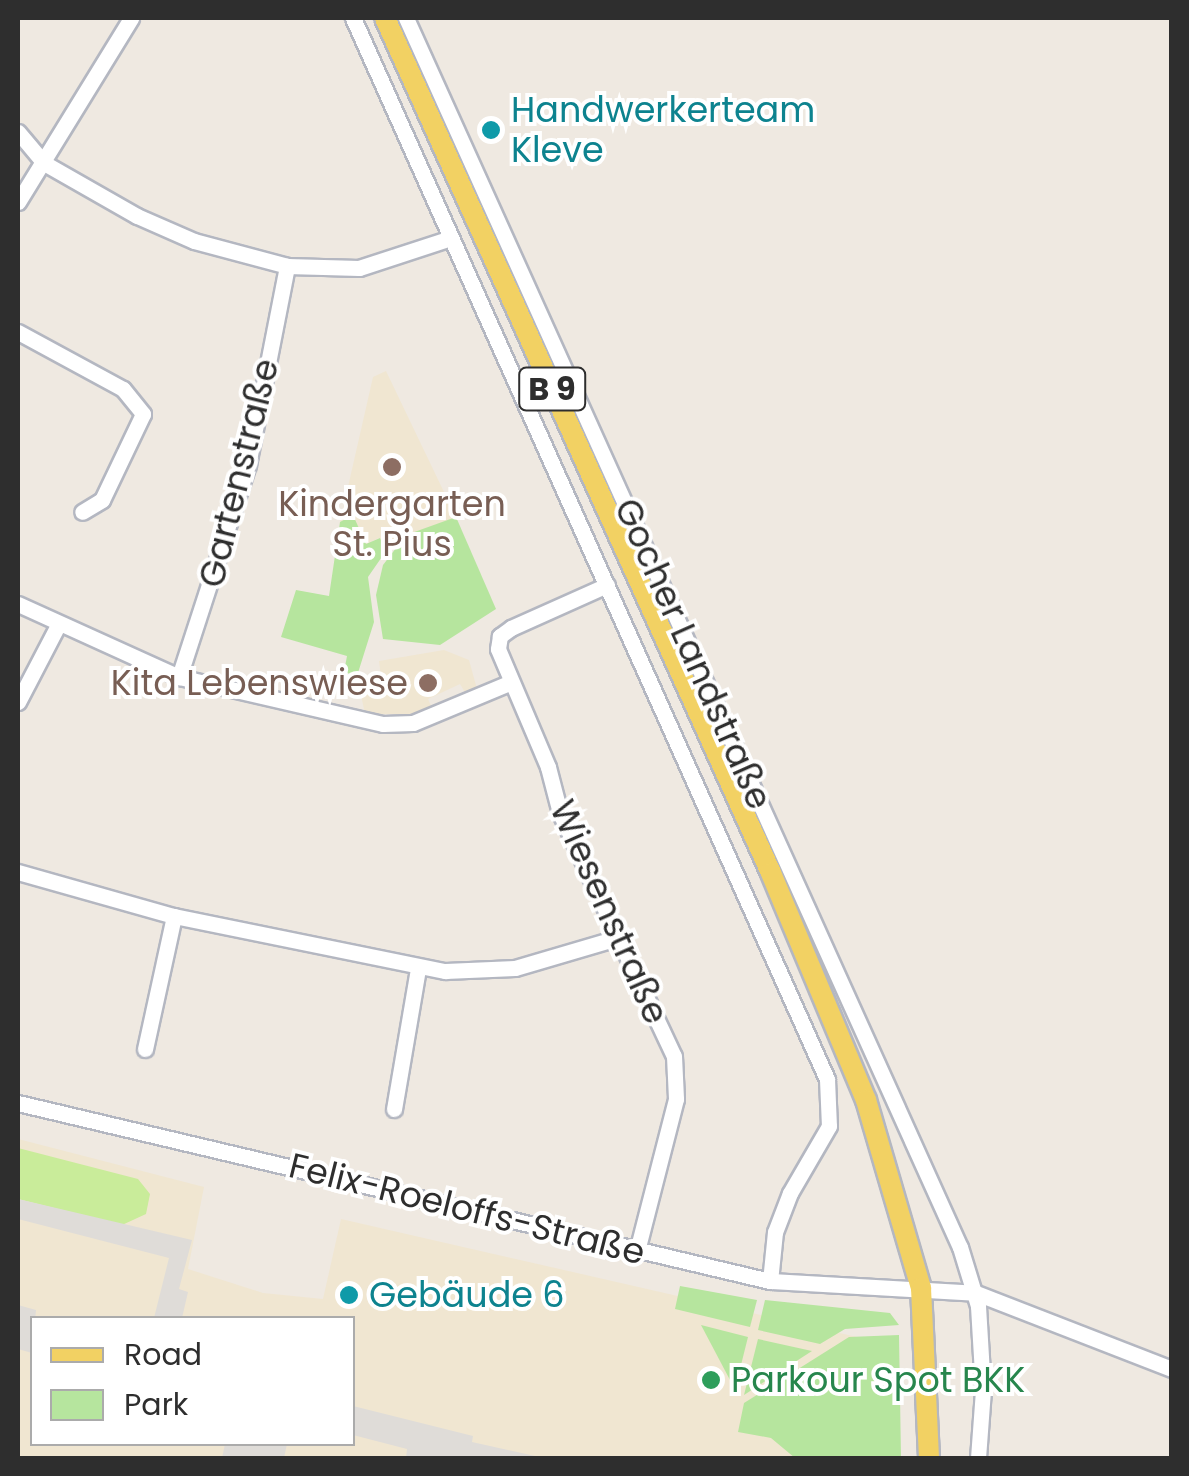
<!DOCTYPE html>
<meta charset="utf-8">
<style>
body{margin:0}
#map{position:relative;width:1189px;height:1476px;overflow:hidden;background:#efe9e1;font-family:Poppins,sans-serif}
div>[style]{position:absolute}
.education>*{inset:0;background:#f0e6d1}
.green>*{inset:0;background:#b6e59e}
.pitch>*{inset:0;background:#c9ec9a}
.plaza>*{inset:0;background:#dfdcd8}
.roads{filter:drop-shadow(2px 0 #b4b7c1) drop-shadow(-2px 0 #b4b7c1) drop-shadow(0 2px #b4b7c1) drop-shadow(0 -2px #b4b7c1)}
.minor>*{height:15px;margin:-7.5px;padding:0 7.5px;transform-origin:7.5px;border-radius:7.5px;background:#fff}
.major>*{height:20px;margin:-10px;padding:0 10px;transform-origin:10px;border-radius:10px;background:#f2d163}
.dots>*{width:28px;height:28px;translate:-50% -50%;box-sizing:border-box;border:5px solid #fff;border-radius:50%}
span{translate:-50% -50%;white-space:nowrap;text-align:center;line-height:1.15;-webkit-text-stroke:8px #fff;paint-order:stroke}
.shield-label span{padding:2px 8px;background:#fff;border:2px solid;border-radius:8px;-webkit-text-stroke-width:0}
.shield-label{font-size:32px;color:#2e2e2e;font-weight:700}
.culture-label{font-size:35px;color:#0d838f}
.left{translate:0 -50%;text-align:left}
.street-label{font-size:35px;color:#2e2e2e}
.education-label{font-size:35px;color:#785e54}
.right{translate:-100% -50%;text-align:right}
.leisure-label{font-size:35px;color:#27864d}
.frame{position:absolute;inset:0;border:20px solid #2e2e2e;pointer-events:none}
.legend{position:absolute;left:30px;top:1316px;width:325px;height:130px;box-sizing:border-box;background:#fff;border:2px solid #ababab;margin:0;padding:12px 18px;list-style:none;font-size:30px;color:#2e2e2e}
.legend li{display:flex;align-items:center;gap:20px;height:50px}
.legend b{width:50px;border:2px solid #ababab}
</style>
<div id="map">
<div class="education">
<i style="clip-path:polygon(386px 371px,456px 517px,383px 546px,379px 538px,366px 544px,353px 516px,340px 522px,373px 377px)"></i>
<i style="clip-path:polygon(444px 650px,469px 660px,477px 689px,466px 694px,460px 684px,428px 699px,432px 708px,411px 714px,365px 714px,361px 695px,380px 692px,382px 685px,379px 661px)"></i>
<i style="clip-path:polygon(evenodd,18px 1139px,204px 1187px,188px 1269px,263px 1293px,323px 1299px,341px 1219px,892px 1345px,879px 1458px,18px 1458px,18px 1139px,32px 1318px,352px 1318px,352px 1444px,32px 1444px,32px 1318px)"></i>
</div>
<div class="green">
<i style="clip-path:polygon(353px 515px,366px 544px,380px 538px,386px 551px,368px 577px,374px 622px,357px 676px,344px 672px,347px 656px,281px 637px,296px 590px,329px 596px,340px 522px)"></i>
<i style="clip-path:polygon(456px 517px,496px 609px,440px 645px,383px 639px,376px 595px,383px 565px,406px 535px)"></i>
<i style="clip-path:polygon(680px 1286px,757px 1300px,750px 1327px,675px 1309px)"></i>
<i style="clip-path:polygon(765px 1300px,890px 1313px,899px 1325px,845px 1329px,820px 1344px,758px 1330px)"></i>
<i style="clip-path:polygon(701px 1325px,748px 1337px,739px 1373px,730px 1380px)"></i>
<i style="clip-path:polygon(899px 1335px,901px 1458px,795px 1458px,771px 1438px,738px 1432px,744px 1403px,849px 1337px)"></i>
<i style="clip-path:polygon(758px 1339px,812px 1351px,744px 1395px)"></i>
</div>
<div class="pitch">
<i style="clip-path:polygon(18px 1148px,138px 1179px,150px 1194px,146px 1214px,122px 1225px,18px 1199px)"></i>
</div>
<div class="plaza">
<i style="clip-path:polygon(18px 1199px,192px 1240px,179px 1289px,188px 1292px,182px 1318px,154px 1318px,169px 1258px,18px 1219px)"></i>
<i style="clip-path:polygon(18px 1305px,36px 1310px,32px 1353px,18px 1349px)"></i>
<i style="clip-path:polygon(353px 1406px,473px 1436px,472px 1442px,544px 1458px,406px 1458px,407px 1449px,353px 1435px)"></i>
<i style="clip-path:polygon(225px 1444px,287px 1444px,284px 1458px,222px 1458px)"></i>
</div>
<div class="roads">
<div class="minor">
<i style="left:353px;top:18px;width:1162px;rotate:65.93deg"></i>
<i style="left:827px;top:1079px;width:47px;rotate:87.6deg"></i>
<i style="left:829px;top:1126px;width:78px;rotate:120.2deg"></i>
<i style="left:790px;top:1193px;width:42px;rotate:111deg"></i>
<i style="left:775px;top:1232px;width:49px;rotate:95.8deg"></i>
<i style="left:406px;top:18px;width:1348px;rotate:65.74deg"></i>
<i style="left:960px;top:1247px;width:62px;rotate:73deg"></i>
<i style="left:978px;top:1306px;width:84px;rotate:86.6deg"></i>
<i style="left:983px;top:1390px;width:68px;rotate:94.2deg"></i>
<i style="left:18px;top:132px;width:40px;rotate:50deg"></i>
<i style="left:44px;top:163px;width:107px;rotate:29.7deg"></i>
<i style="left:137px;top:216px;width:62px;rotate:23.7deg"></i>
<i style="left:194px;top:241px;width:96px;rotate:15deg"></i>
<i style="left:287px;top:266px;width:72px;rotate:1.6deg"></i>
<i style="left:359px;top:268px;width:97px;rotate:-18.1deg"></i>
<i style="left:18px;top:202px;width:216px;rotate:-58.4deg"></i>
<i style="left:18px;top:332px;width:119px;rotate:28.5deg"></i>
<i style="left:123px;top:389px;width:32px;rotate:51deg"></i>
<i style="left:143px;top:414px;width:95px;rotate:115.5deg"></i>
<i style="left:102px;top:500px;width:23px;rotate:149deg"></i>
<i style="left:607px;top:585px;width:105px;rotate:155.9deg"></i>
<i style="left:511px;top:628px;width:14px;rotate:144deg"></i>
<i style="left:500px;top:636px;width:13px;rotate:99deg"></i>
<i style="left:498px;top:649px;width:128px;rotate:67deg"></i>
<i style="left:548px;top:767px;width:48px;rotate:75.4deg"></i>
<i style="left:560px;top:813px;width:268px;rotate:64.9deg"></i>
<i style="left:674px;top:1056px;width:43px;rotate:87.3deg"></i>
<i style="left:676px;top:1099px;width:157px;rotate:104.4deg"></i>
<i style="left:18px;top:604px;width:177px;rotate:24.4deg"></i>
<i style="left:179px;top:677px;width:209px;rotate:13deg"></i>
<i style="left:383px;top:724px;width:30px;rotate:-2deg"></i>
<i style="left:413px;top:723px;width:104px;rotate:-22.6deg"></i>
<i style="left:179px;top:677px;width:223px;rotate:-72deg"></i>
<i style="left:248px;top:465px;width:203px;rotate:-78.9deg"></i>
<i style="left:18px;top:702px;width:85px;rotate:-62.5deg"></i>
<i style="left:18px;top:872px;width:162px;rotate:15.8deg"></i>
<i style="left:174px;top:916px;width:277px;rotate:11.5deg"></i>
<i style="left:445px;top:971px;width:70px;rotate:-2.5deg"></i>
<i style="left:515px;top:968px;width:109px;rotate:-16.4deg"></i>
<i style="left:145px;top:1049px;width:136px;rotate:-77.7deg"></i>
<i style="left:18px;top:1103px;width:773px;rotate:13.32deg"></i>
<i style="left:770px;top:1281px;width:206px;rotate:3.3deg"></i>
<i style="left:976px;top:1293px;width:210px;rotate:21.2deg"></i>
<i style="left:394px;top:1109px;width:143px;rotate:-80.3deg"></i>
</div>
<div class="major">
<i style="left:385px;top:18px;width:938px;rotate:65.7deg"></i>
<i style="left:771px;top:873px;width:246px;rotate:67.3deg"></i>
<i style="left:866px;top:1100px;width:196px;rotate:73.7deg"></i>
<i style="left:921px;top:1288px;width:170px;rotate:87.3deg"></i>
</div>
</div>
<div class="dots">
<i style="left:491px;top:130px;background:#0f9aa8"></i>
<i style="left:392px;top:467px;background:#8d6e63"></i>
<i style="left:428px;top:683px;background:#8d6e63"></i>
<i style="left:349px;top:1295px;background:#0f9aa8"></i>
<i style="left:711px;top:1380px;background:#2e9e5b"></i>
</div>
<div class="shield-label">
<span style="left:552px;top:389px">B 9</span>
</div>
<div class="culture-label">
<span class="left" style="left:511px;top:130px">Handwerkerteam<br>Kleve</span>
<span class="left" style="left:369px;top:1295px">Gebäude 6</span>
</div>
<div class="street-label">
<span style="left:239px;top:473px;rotate:-76deg">Gartenstraße</span>
<span style="left:693px;top:654px;rotate:66deg">Gocher Landstraße</span>
<span style="left:609px;top:912px;rotate:66deg">Wiesenstraße</span>
<span style="left:467px;top:1209px;rotate:14deg">Felix-Roeloffs-Straße</span>
</div>
<div class="education-label">
<span style="left:392px;top:524px">Kindergarten<br>St. Pius</span>
<span class="right" style="left:408px;top:683px">Kita Lebenswiese</span>
</div>
<div class="leisure-label">
<span class="left" style="left:731px;top:1380px">Parkour Spot BKK</span>
</div>
<div class="frame"></div>
<ul class="legend">
<li><b style="height:12px;background:#f2d163"></b>Road</li>
<li><b style="height:28px;background:#b6e59e"></b>Park</li>
</ul>
</div>
